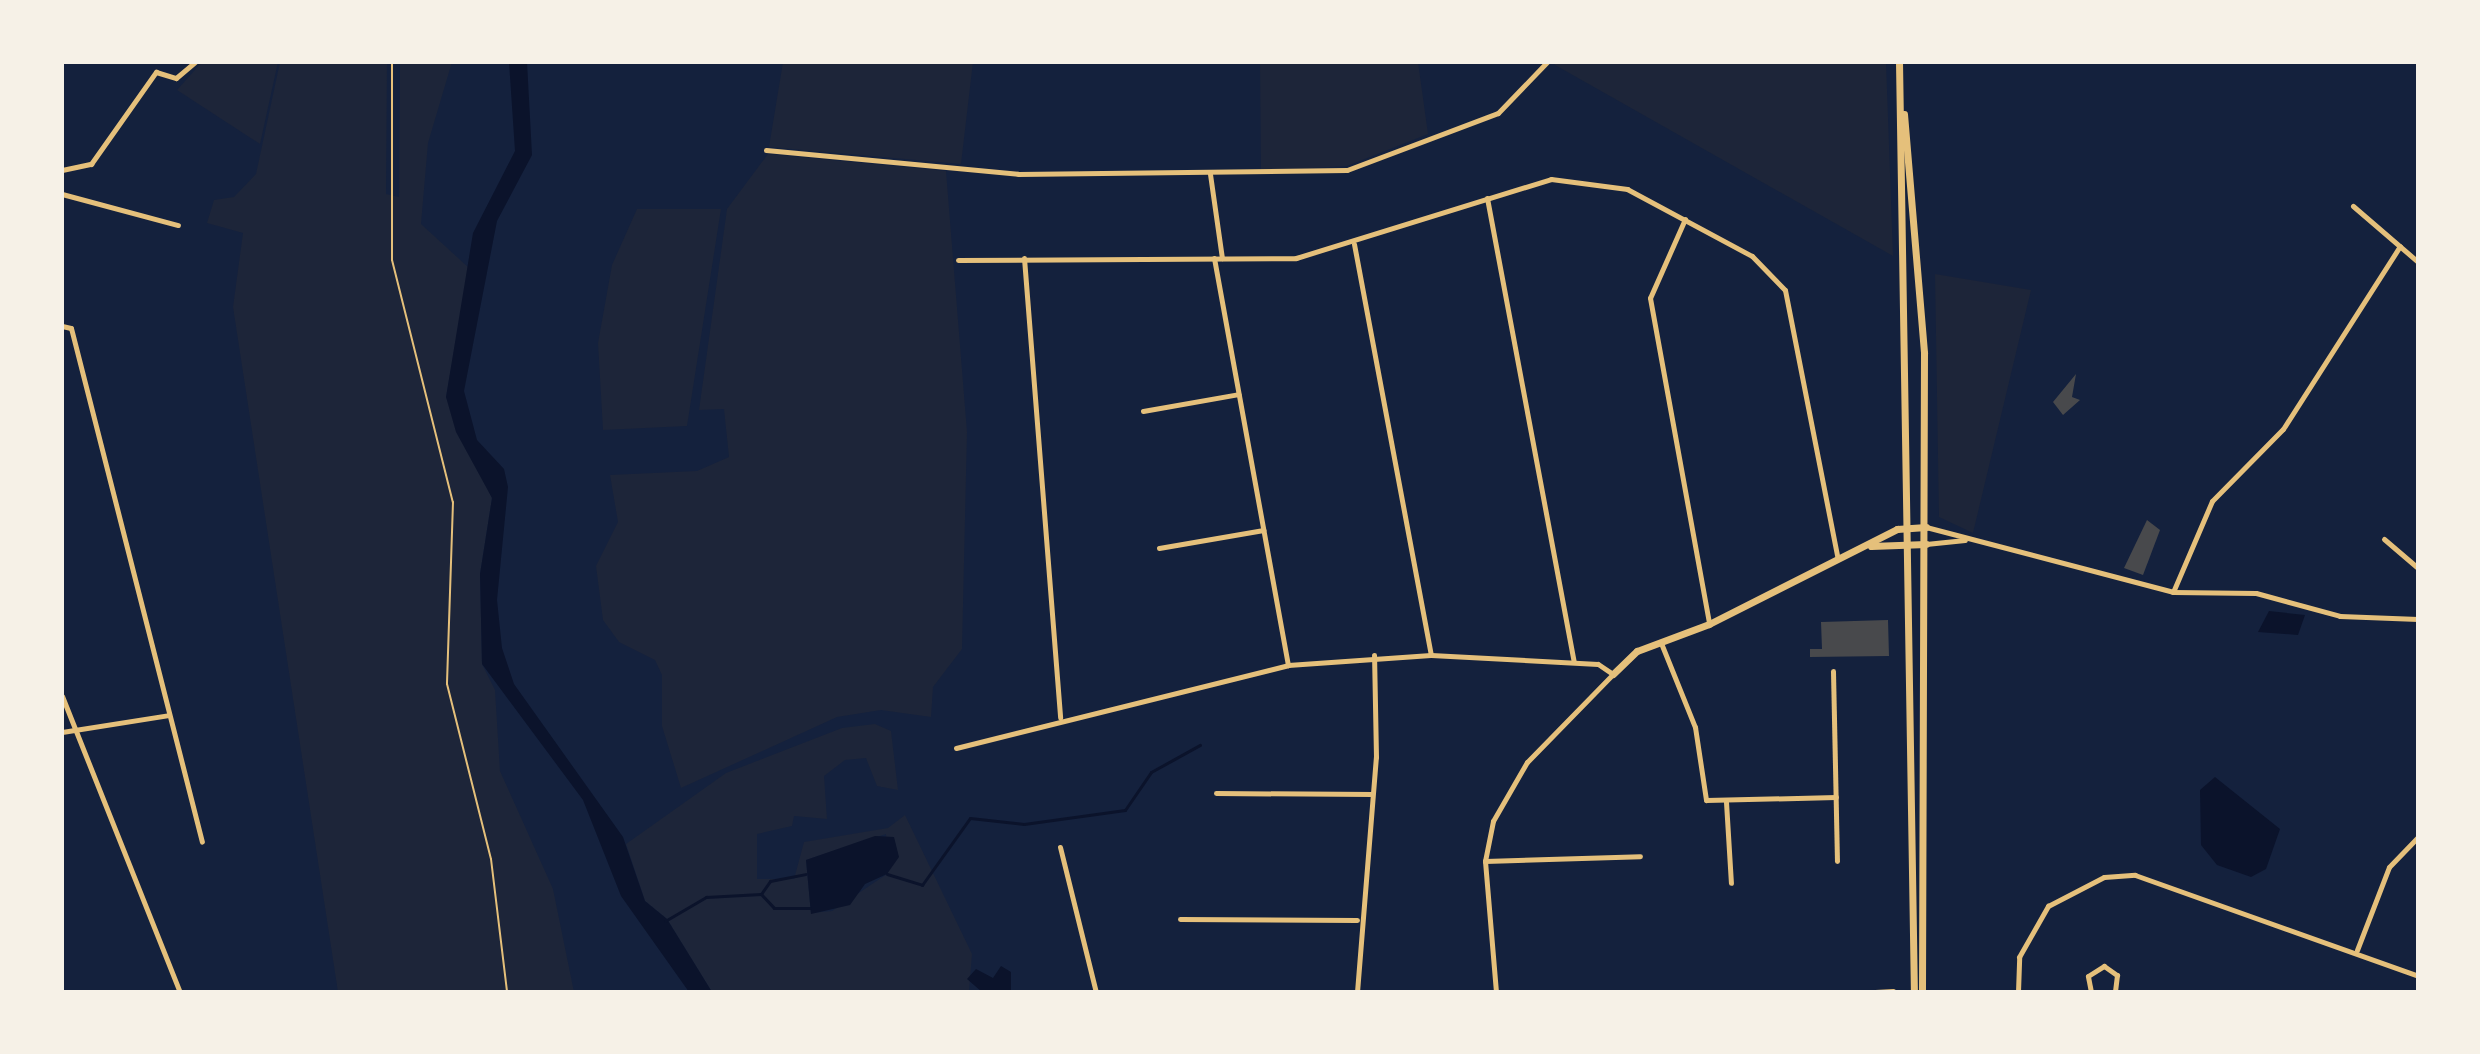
<!DOCTYPE html>
<style>
body{margin:0}
#map{position:relative;width:2480px;height:1054px;overflow:hidden;background:#14213d;font-family:Merriweather,serif}
div>[style]{position:absolute}
.green>*{inset:0;background:#1d2539}
.water>*{inset:0;background:#0b132b}
.stream>*{height:3px;margin:-1.5px;padding:0 1.5px;transform-origin:1.5px;border-radius:1.5px;background:#0b132b}
.building>*{inset:0;background:#48494c}
.path>*{height:2px;margin:-1px;padding:0 1px;transform-origin:1px;border-radius:1px;background:#e5c07b}
.minor>*{height:5px;margin:-2.5px;padding:0 2.5px;transform-origin:2.5px;border-radius:2.5px;background:#e5c07b}
.tertiary>*{height:7px;margin:-3.5px;padding:0 3.5px;transform-origin:3.5px;border-radius:3.5px;background:#e5c07b}
span{translate:-50% -50%;white-space:nowrap;text-align:center;line-height:1.15;-webkit-text-stroke:8px #f6f1e7;paint-order:stroke}
.frame{position:absolute;inset:0;border:64px solid #f6f1e7;pointer-events:none}
</style>
<div id="map">
<div class="green">
<i style="clip-path:polygon(202px 62px,278px 62px,260px 144px,177px 90px)"></i>
<i style="clip-path:polygon(280px 62px,387px 62px,386px 194px,399px 197px,400px 62px,452px 62px,428px 143px,421px 224px,469px 268px,446px 397px,492px 498px,480px 574px,482px 664px,495px 690px,500px 771px,553px 889px,574px 992px,338px 992px,233px 307px,243px 233px,207px 223px,214px 200px,234px 197px,256px 174px)"></i>
<i style="clip-path:polygon(783px 62px,973px 62px,961px 164px,769px 147px)"></i>
<i style="clip-path:polygon(1260px 62px,1418px 62px,1428px 134px,1347px 166px,1261px 171px)"></i>
<i style="clip-path:polygon(1886px 62px,1893px 256px,1555px 65px,1555px 62px)"></i>
<i style="clip-path:polygon(768px 154px,946px 171px,967px 432px,962px 649px,933px 687px,931px 717px,881px 710px,837px 717px,681px 788px,662px 726px,662px 675px,655px 660px,619px 642px,603px 620px,596px 566px,618px 522px,610px 475px,697px 471px,729px 457px,724px 409px,699px 410px,727px 209px)"></i>
<i style="clip-path:polygon(637px 209px,721px 209px,687px 426px,603px 430px,598px 343px,612px 265px)"></i>
<i style="clip-path:polygon(1935px 274px,2031px 290px,1973px 533px,1939px 517px)"></i>
<i style="clip-path:polygon(evenodd,875px 724px,891px 731px,898px 790px,877px 786px,866px 758px,845px 760px,824px 776px,827px 819px,794px 816px,792px 826px,757px 834px,757px 879px,794px 879px,804px 842px,888px 828px,905px 815px,972px 954px,969px 992px,712px 992px,667px 919px,645px 901px,626px 844px,726px 773px,842px 728px,875px 724px,886px 834px,887px 874px,832px 911px,811px 913px,806px 860px,886px 834px)"></i>
</div>
<div class="water">
<i style="clip-path:polygon(509px 62px,527px 62px,532px 155px,497px 221px,464px 391px,477px 440px,504px 469px,508px 487px,497px 600px,502px 648px,514px 684px,623px 837px,645px 901px,667px 919px,712px 992px,689px 992px,621px 896px,583px 800px,482px 664px,480px 574px,492px 498px,456px 432px,446px 397px,473px 233px,515px 151px)"></i>
<i style="clip-path:polygon(2269px 611px,2305px 615px,2298px 635px,2258px 632px)"></i>
<i style="clip-path:polygon(2215px 777px,2280px 829px,2266px 869px,2251px 877px,2217px 865px,2201px 845px,2200px 790px)"></i>
<i style="clip-path:polygon(875px 836px,894px 837px,899px 857px,887px 874px,865px 884px,850px 905px,811px 914px,806px 860px)"></i>
<i style="clip-path:polygon(1001px 966px,1011px 972px,1011px 992px,982px 992px,967px 979px,976px 969px,993px 978px)"></i>
</div>
<div class="stream">
<i style="left:887px;top:874px;width:37px;rotate:17deg"></i>
<i style="left:922px;top:885px;width:82px;rotate:-54.4deg"></i>
<i style="left:970px;top:818px;width:54px;rotate:6.3deg"></i>
<i style="left:1024px;top:824px;width:102px;rotate:-7.9deg"></i>
<i style="left:1125px;top:810px;width:46px;rotate:-55.6deg"></i>
<i style="left:1151px;top:772px;width:56px;rotate:-28.9deg"></i>
<i style="left:761px;top:894px;width:16px;rotate:-55deg"></i>
<i style="left:770px;top:881px;width:36px;rotate:-11deg"></i>
<i style="left:665px;top:921px;width:48px;rotate:-30.3deg"></i>
<i style="left:706px;top:897px;width:55px;rotate:-3.1deg"></i>
<i style="left:761px;top:894px;width:19px;rotate:47deg"></i>
<i style="left:774px;top:908px;width:36px"></i>
</div>
<div class="building">
<i style="clip-path:polygon(2076px 374px,2072px 397px,2080px 400px,2063px 415px,2053px 402px)"></i>
<i style="clip-path:polygon(2147px 520px,2160px 530px,2143px 575px,2124px 568px)"></i>
<i style="clip-path:polygon(1888px 620px,1889px 656px,1810px 657px,1810px 649px,1822px 649px,1821px 622px)"></i>
</div>
<div class="path">
<i style="left:392px;top:62px;width:198px;rotate:90deg"></i>
<i style="left:392px;top:260px;width:250px;rotate:75.9deg"></i>
<i style="left:453px;top:502px;width:182px;rotate:91.9deg"></i>
<i style="left:447px;top:684px;width:180px;rotate:75.9deg"></i>
<i style="left:491px;top:859px;width:134px;rotate:83.1deg"></i>
</div>
<div class="minor">
<i style="left:766px;top:150px;width:253px;rotate:5.4deg"></i>
<i style="left:1018px;top:174px;width:329px;rotate:-0.7deg"></i>
<i style="left:1347px;top:170px;width:161px;rotate:-20.7deg"></i>
<i style="left:1498px;top:113px;width:71px;rotate:-46.1deg"></i>
<i style="left:62px;top:170px;width:30px;rotate:-12deg"></i>
<i style="left:91px;top:164px;width:113px;rotate:-54.8deg"></i>
<i style="left:156px;top:72px;width:21px;rotate:17deg"></i>
<i style="left:176px;top:78px;width:25px;rotate:-40deg"></i>
<i style="left:1210px;top:174px;width:85px;rotate:81.9deg"></i>
<i style="left:62px;top:194px;width:120px;rotate:15deg"></i>
<i style="left:1487px;top:198px;width:471px;rotate:79.4deg"></i>
<i style="left:2353px;top:206px;width:86px;rotate:40.7deg"></i>
<i style="left:1685px;top:219px;width:86px;rotate:113.9deg"></i>
<i style="left:1650px;top:298px;width:331px;rotate:79.7deg"></i>
<i style="left:1354px;top:244px;width:418px;rotate:79.4deg"></i>
<i style="left:1024px;top:258px;width:461px;rotate:85.5deg"></i>
<i style="left:1214px;top:258px;width:414px;rotate:79.7deg"></i>
<i style="left:958px;top:260px;width:338px;rotate:-0.3deg"></i>
<i style="left:1296px;top:258px;width:267px;rotate:-17.2deg"></i>
<i style="left:1551px;top:179px;width:77px;rotate:7.5deg"></i>
<i style="left:1627px;top:189px;width:142px;rotate:28.2deg"></i>
<i style="left:1752px;top:256px;width:47px;rotate:45.9deg"></i>
<i style="left:1785px;top:290px;width:274px;rotate:78.9deg"></i>
<i style="left:62px;top:326px;width:9px;rotate:13deg"></i>
<i style="left:71px;top:328px;width:530px;rotate:75.7deg"></i>
<i style="left:1143px;top:411px;width:97px;rotate:-10deg"></i>
<i style="left:1926px;top:527px;width:255px;rotate:14.7deg"></i>
<i style="left:2173px;top:592px;width:83px;rotate:0.7deg"></i>
<i style="left:2256px;top:593px;width:87px;rotate:15.3deg"></i>
<i style="left:2340px;top:616px;width:78px;rotate:2.2deg"></i>
<i style="left:2384px;top:539px;width:45px;rotate:40.5deg"></i>
<i style="left:1926px;top:544px;width:39px;rotate:-6deg"></i>
<i style="left:1159px;top:548px;width:106px;rotate:-9.8deg"></i>
<i style="left:2173px;top:592px;width:99px;rotate:-66.8deg"></i>
<i style="left:2212px;top:501px;width:101px;rotate:-45.4deg"></i>
<i style="left:2283px;top:429px;width:217px;rotate:-57.4deg"></i>
<i style="left:1661px;top:643px;width:91px;rotate:68deg"></i>
<i style="left:1695px;top:727px;width:74px;rotate:81.4deg"></i>
<i style="left:1706px;top:800px;width:130px;rotate:-1.3deg"></i>
<i style="left:1833px;top:671px;width:190px;rotate:88.8deg"></i>
<i style="left:62px;top:696px;width:319px;rotate:68.3deg"></i>
<i style="left:62px;top:732px;width:108px;rotate:-9deg"></i>
<i style="left:956px;top:748px;width:342px;rotate:-14deg"></i>
<i style="left:1288px;top:665px;width:143px;rotate:-4deg"></i>
<i style="left:1431px;top:655px;width:167px;rotate:3.1deg"></i>
<i style="left:1598px;top:664px;width:18px;rotate:34deg"></i>
<i style="left:1613px;top:674px;width:123px;rotate:134.3deg"></i>
<i style="left:1527px;top:762px;width:68px;rotate:120deg"></i>
<i style="left:1493px;top:821px;width:41px;rotate:101.3deg"></i>
<i style="left:1485px;top:861px;width:131px;rotate:85.2deg"></i>
<i style="left:1216px;top:793px;width:156px;rotate:0.4deg"></i>
<i style="left:1726px;top:802px;width:81px;rotate:86.5deg"></i>
<i style="left:1060px;top:847px;width:149px;rotate:76.1deg"></i>
<i style="left:1485px;top:861px;width:155px;rotate:-1.8deg"></i>
<i style="left:1180px;top:919px;width:177px;rotate:0.3deg"></i>
<i style="left:2357px;top:950px;width:89px;rotate:-68.9deg"></i>
<i style="left:2389px;top:867px;width:42px;rotate:-46deg"></i>
<i style="left:1357px;top:992px;width:236px;rotate:-85.4deg"></i>
<i style="left:1376px;top:757px;width:102px;rotate:-91.1deg"></i>
<i style="left:1875px;top:992px;width:18px;rotate:-3deg"></i>
<i style="left:2018px;top:992px;width:35px;rotate:-88deg"></i>
<i style="left:2019px;top:957px;width:59px;rotate:-60.4deg"></i>
<i style="left:2048px;top:906px;width:63px;rotate:-27.4deg"></i>
<i style="left:2104px;top:877px;width:31px;rotate:-4deg"></i>
<i style="left:2135px;top:875px;width:300px;rotate:19.6deg"></i>
<i style="left:2091px;top:992px;width:16px;rotate:-101deg"></i>
<i style="left:2088px;top:976px;width:19px;rotate:-32deg"></i>
<i style="left:2104px;top:966px;width:16px;rotate:35deg"></i>
<i style="left:2117px;top:975px;width:17px;rotate:97deg"></i>
</div>
<div class="tertiary">
<i style="left:1899px;top:62px;width:930px;rotate:89.08deg"></i>
<i style="left:1904px;top:114px;width:240px;rotate:85.2deg"></i>
<i style="left:1924px;top:353px;width:639px;rotate:90.18deg"></i>
<i style="left:1871px;top:546px;width:55px;rotate:-2.1deg"></i>
<i style="left:1613px;top:674px;width:33px;rotate:-44deg"></i>
<i style="left:1637px;top:651px;width:77px;rotate:-20.6deg"></i>
<i style="left:1709px;top:624px;width:211px;rotate:-26.8deg"></i>
<i style="left:1897px;top:529px;width:29px;rotate:-4deg"></i>
</div>
<div class="frame"></div>
</div>
